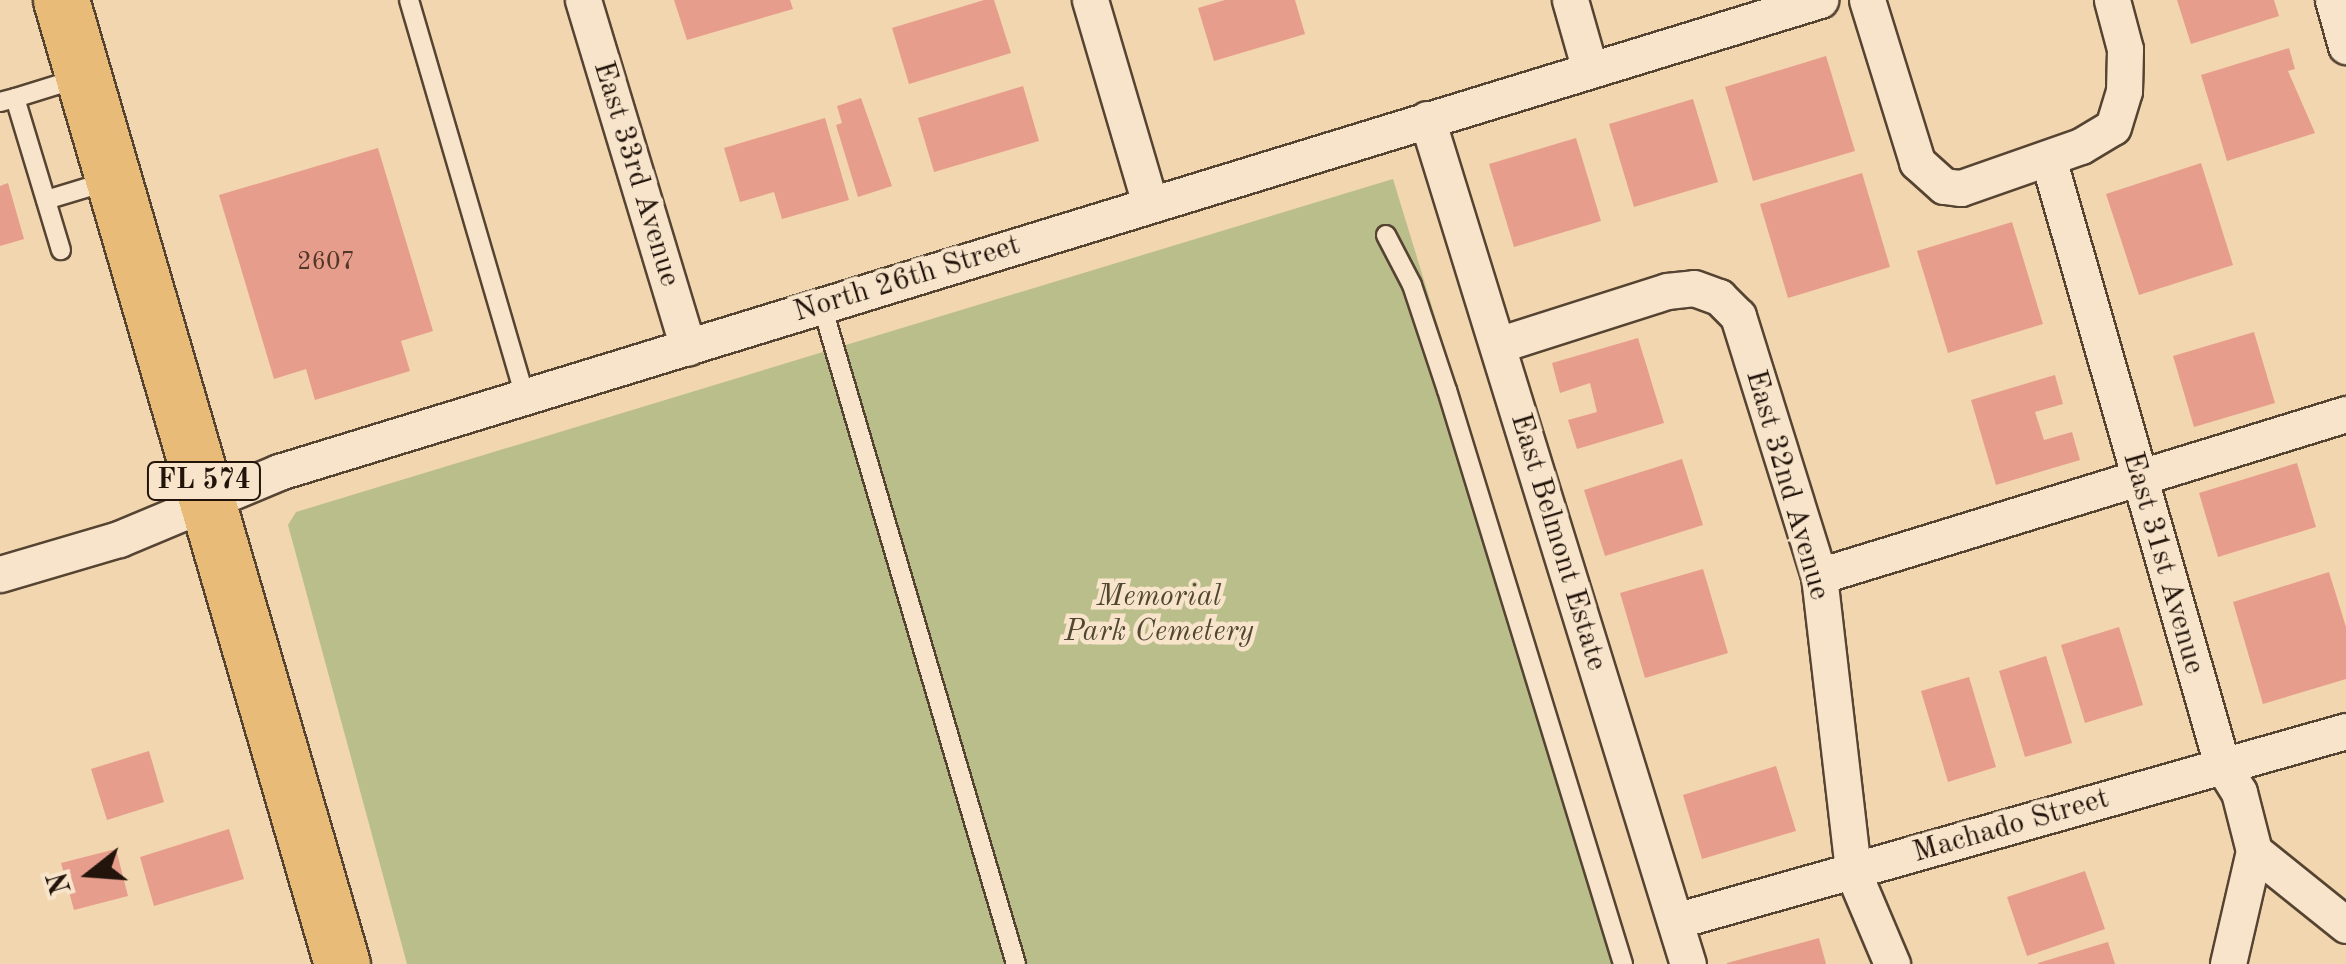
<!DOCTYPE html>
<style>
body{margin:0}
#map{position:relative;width:2346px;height:964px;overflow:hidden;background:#f2d6af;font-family:"Old Standard TT",serif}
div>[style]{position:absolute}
.green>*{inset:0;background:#babe8b}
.building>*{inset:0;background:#e79d8c}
.roads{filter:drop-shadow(2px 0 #564433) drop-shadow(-2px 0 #564433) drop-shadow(0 2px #564433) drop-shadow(0 -2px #564433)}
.service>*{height:18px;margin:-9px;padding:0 9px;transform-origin:9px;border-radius:9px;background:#f7e4cb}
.minor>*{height:35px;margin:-17.5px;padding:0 17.5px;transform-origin:17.5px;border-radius:17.5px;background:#f7e4cb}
.primary>*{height:55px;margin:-27.5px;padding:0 27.5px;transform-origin:27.5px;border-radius:27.5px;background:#e9bb78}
span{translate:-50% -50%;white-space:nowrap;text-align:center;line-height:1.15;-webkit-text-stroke:9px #f7e4cb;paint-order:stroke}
.number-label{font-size:25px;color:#53362a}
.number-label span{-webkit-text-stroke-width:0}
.shield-label span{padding:2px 8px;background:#f7e4cb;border:2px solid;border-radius:8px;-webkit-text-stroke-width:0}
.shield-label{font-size:28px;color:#22140a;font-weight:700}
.street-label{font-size:30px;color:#22140a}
.park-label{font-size:30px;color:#504731;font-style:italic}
.north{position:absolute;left:40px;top:824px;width:100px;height:100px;-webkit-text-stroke:8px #f7e4cb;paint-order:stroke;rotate:253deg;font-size:28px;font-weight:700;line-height:40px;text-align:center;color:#22140a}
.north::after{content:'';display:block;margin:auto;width:35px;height:45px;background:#22140a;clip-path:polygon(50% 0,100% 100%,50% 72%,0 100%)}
</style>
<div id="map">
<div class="green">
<i style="clip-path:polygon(1393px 179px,1633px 964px,407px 964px,288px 525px,296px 512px)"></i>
</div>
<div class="building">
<i style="clip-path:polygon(674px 0,790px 0,793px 9px,687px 40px)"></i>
<i style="clip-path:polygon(984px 0,994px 0,1011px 53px,909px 84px,892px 28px)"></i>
<i style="clip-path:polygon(1225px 0,1295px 0,1305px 34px,1214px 61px,1198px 8px)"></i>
<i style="clip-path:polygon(2177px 0,2274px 0,2279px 16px,2191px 44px)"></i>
<i style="clip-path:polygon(2289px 48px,2295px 69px,2288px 71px,2315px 133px,2227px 161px,2201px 75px)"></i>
<i style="clip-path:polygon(1826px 56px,1855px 151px,1753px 181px,1725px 87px)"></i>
<i style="clip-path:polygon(1023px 86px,1039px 141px,934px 172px,918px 118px)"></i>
<i style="clip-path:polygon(861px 98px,892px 186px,858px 197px,836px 125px,842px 123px,837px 106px)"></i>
<i style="clip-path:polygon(1693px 99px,1718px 182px,1634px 207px,1609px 124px)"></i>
<i style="clip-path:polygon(825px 118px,849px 200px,782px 219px,774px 192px,740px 202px,724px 148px)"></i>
<i style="clip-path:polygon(1576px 138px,1601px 221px,1514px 247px,1489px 164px)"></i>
<i style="clip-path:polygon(378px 148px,433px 331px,401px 341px,410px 371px,315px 400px,306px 369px,274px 379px,219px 195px)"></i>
<i style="clip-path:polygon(2201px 163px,2233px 265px,2139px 295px,2106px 194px)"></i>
<i style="clip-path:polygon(1862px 173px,1890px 267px,1788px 298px,1760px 204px)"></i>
<i style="clip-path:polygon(8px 183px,24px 239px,0 246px,0 186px)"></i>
<i style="clip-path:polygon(2012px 222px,2043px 324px,1948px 353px,1917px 251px)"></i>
<i style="clip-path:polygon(2254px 332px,2275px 403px,2194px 427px,2173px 356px)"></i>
<i style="clip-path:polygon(1638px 338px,1664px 423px,1577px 449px,1568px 420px,1597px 412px,1590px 383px,1560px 393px,1552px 363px)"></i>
<i style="clip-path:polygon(2055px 375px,2063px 404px,2035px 412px,2044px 440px,2072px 432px,2080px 460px,1996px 485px,1971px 400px)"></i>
<i style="clip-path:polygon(1682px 459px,1703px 525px,1605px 556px,1584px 490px)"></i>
<i style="clip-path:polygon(2297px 463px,2316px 527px,2218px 557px,2199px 493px)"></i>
<i style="clip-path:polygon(1703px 569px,1728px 653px,1645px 678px,1620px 593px)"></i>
<i style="clip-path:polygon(2329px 572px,2346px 627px,2346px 679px,2263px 704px,2233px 602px)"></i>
<i style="clip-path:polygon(2119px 627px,2143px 705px,2085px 723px,2061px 645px)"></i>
<i style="clip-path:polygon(2046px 656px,2072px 743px,2025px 757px,1999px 671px)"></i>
<i style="clip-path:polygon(1969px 677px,1996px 767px,1948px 782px,1921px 691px)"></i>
<i style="clip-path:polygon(149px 751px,164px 802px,107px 820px,91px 769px)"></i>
<i style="clip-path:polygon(1776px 766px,1796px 831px,1702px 859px,1683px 795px)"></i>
<i style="clip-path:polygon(229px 829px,244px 879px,154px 906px,140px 857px)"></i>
<i style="clip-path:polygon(116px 849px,128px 896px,74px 910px,61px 863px)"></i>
<i style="clip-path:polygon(2085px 871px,2105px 929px,2027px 956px,2007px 897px)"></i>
<i style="clip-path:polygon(1819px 938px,1826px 964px,1727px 964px,1727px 963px)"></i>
<i style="clip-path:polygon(2108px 942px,2115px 964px,2038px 964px,2038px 963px)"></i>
</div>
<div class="roads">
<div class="service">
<i style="left:409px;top:0;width:414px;rotate:73.7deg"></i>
<i style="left:15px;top:98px;width:64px;rotate:-17.3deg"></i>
<i style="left:0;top:102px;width:16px;rotate:-15deg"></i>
<i style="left:15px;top:98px;width:159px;rotate:73.2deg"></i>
<i style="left:46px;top:200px;width:66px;rotate:-16.8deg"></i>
<i style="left:1386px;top:235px;width:56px;rotate:62.5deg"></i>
<i style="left:1412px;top:285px;width:111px;rotate:71.6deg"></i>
<i style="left:1447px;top:390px;width:600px;rotate:72.95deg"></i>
<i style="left:822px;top:306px;width:686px;rotate:73.57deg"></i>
</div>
<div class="minor">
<i style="left:583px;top:0;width:363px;rotate:73.2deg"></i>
<i style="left:1090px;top:0;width:213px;rotate:73.6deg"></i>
<i style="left:1570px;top:0;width:73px;rotate:74.1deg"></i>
<i style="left:1867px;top:0;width:170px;rotate:72.8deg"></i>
<i style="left:1917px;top:162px;width:36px;rotate:42deg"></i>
<i style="left:1944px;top:186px;width:17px;rotate:7deg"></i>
<i style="left:1961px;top:188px;width:127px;rotate:-19.3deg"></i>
<i style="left:2081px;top:146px;width:37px;rotate:-31deg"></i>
<i style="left:2113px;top:127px;width:38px;rotate:-73deg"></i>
<i style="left:2124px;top:91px;width:42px;rotate:-88.6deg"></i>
<i style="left:2125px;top:49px;width:51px;rotate:-104.9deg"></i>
<i style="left:2333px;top:0;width:48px;rotate:74.2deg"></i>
<i style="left:1427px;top:119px;width:884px;rotate:72.84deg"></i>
<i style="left:2048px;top:158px;width:631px;rotate:74deg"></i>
<i style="left:2222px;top:765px;width:32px;rotate:58deg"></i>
<i style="left:2239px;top:792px;width:61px;rotate:75.7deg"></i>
<i style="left:2254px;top:851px;width:116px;rotate:103deg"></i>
<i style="left:1498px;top:345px;width:177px;rotate:-17.7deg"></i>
<i style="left:1667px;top:291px;width:27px;rotate:-6deg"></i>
<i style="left:1694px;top:288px;width:27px;rotate:20deg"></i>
<i style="left:1719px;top:297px;width:27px;rotate:45deg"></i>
<i style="left:1738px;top:316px;width:272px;rotate:72.7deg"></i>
<i style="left:1819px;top:576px;width:298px;rotate:83.4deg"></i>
<i style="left:1853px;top:872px;width:100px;rotate:67deg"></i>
<i style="left:0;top:574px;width:124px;rotate:-16.4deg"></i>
<i style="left:119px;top:539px;width:173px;rotate:-22.7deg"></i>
<i style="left:279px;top:472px;width:1612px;rotate:-17.03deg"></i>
<i style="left:1819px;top:576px;width:551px;rotate:-17.09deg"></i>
<i style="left:2254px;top:851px;width:118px;rotate:38.8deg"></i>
<i style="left:1675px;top:921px;width:697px;rotate:-15.81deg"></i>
</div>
<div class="primary">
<i style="left:61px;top:0;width:1004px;rotate:73.75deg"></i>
</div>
</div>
<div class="number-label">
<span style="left:326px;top:263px">2607</span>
</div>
<div class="shield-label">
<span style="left:204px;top:481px">FL 574</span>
</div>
<div class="street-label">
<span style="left:636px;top:174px;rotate:73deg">East 33rd Avenue</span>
<span style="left:907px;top:279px;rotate:-17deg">North 26th Street</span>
<span style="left:1787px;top:485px;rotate:74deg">East 32nd Avenue</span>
<span style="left:1558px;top:542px;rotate:73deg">East Belmont Estate</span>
<span style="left:2163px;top:563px;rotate:74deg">East 31st Avenue</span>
<span style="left:2011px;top:826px;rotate:-16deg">Machado Street</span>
</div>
<div class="park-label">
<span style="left:1159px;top:614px">Memorial<br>Park Cemetery</span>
</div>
<div class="north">N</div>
</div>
